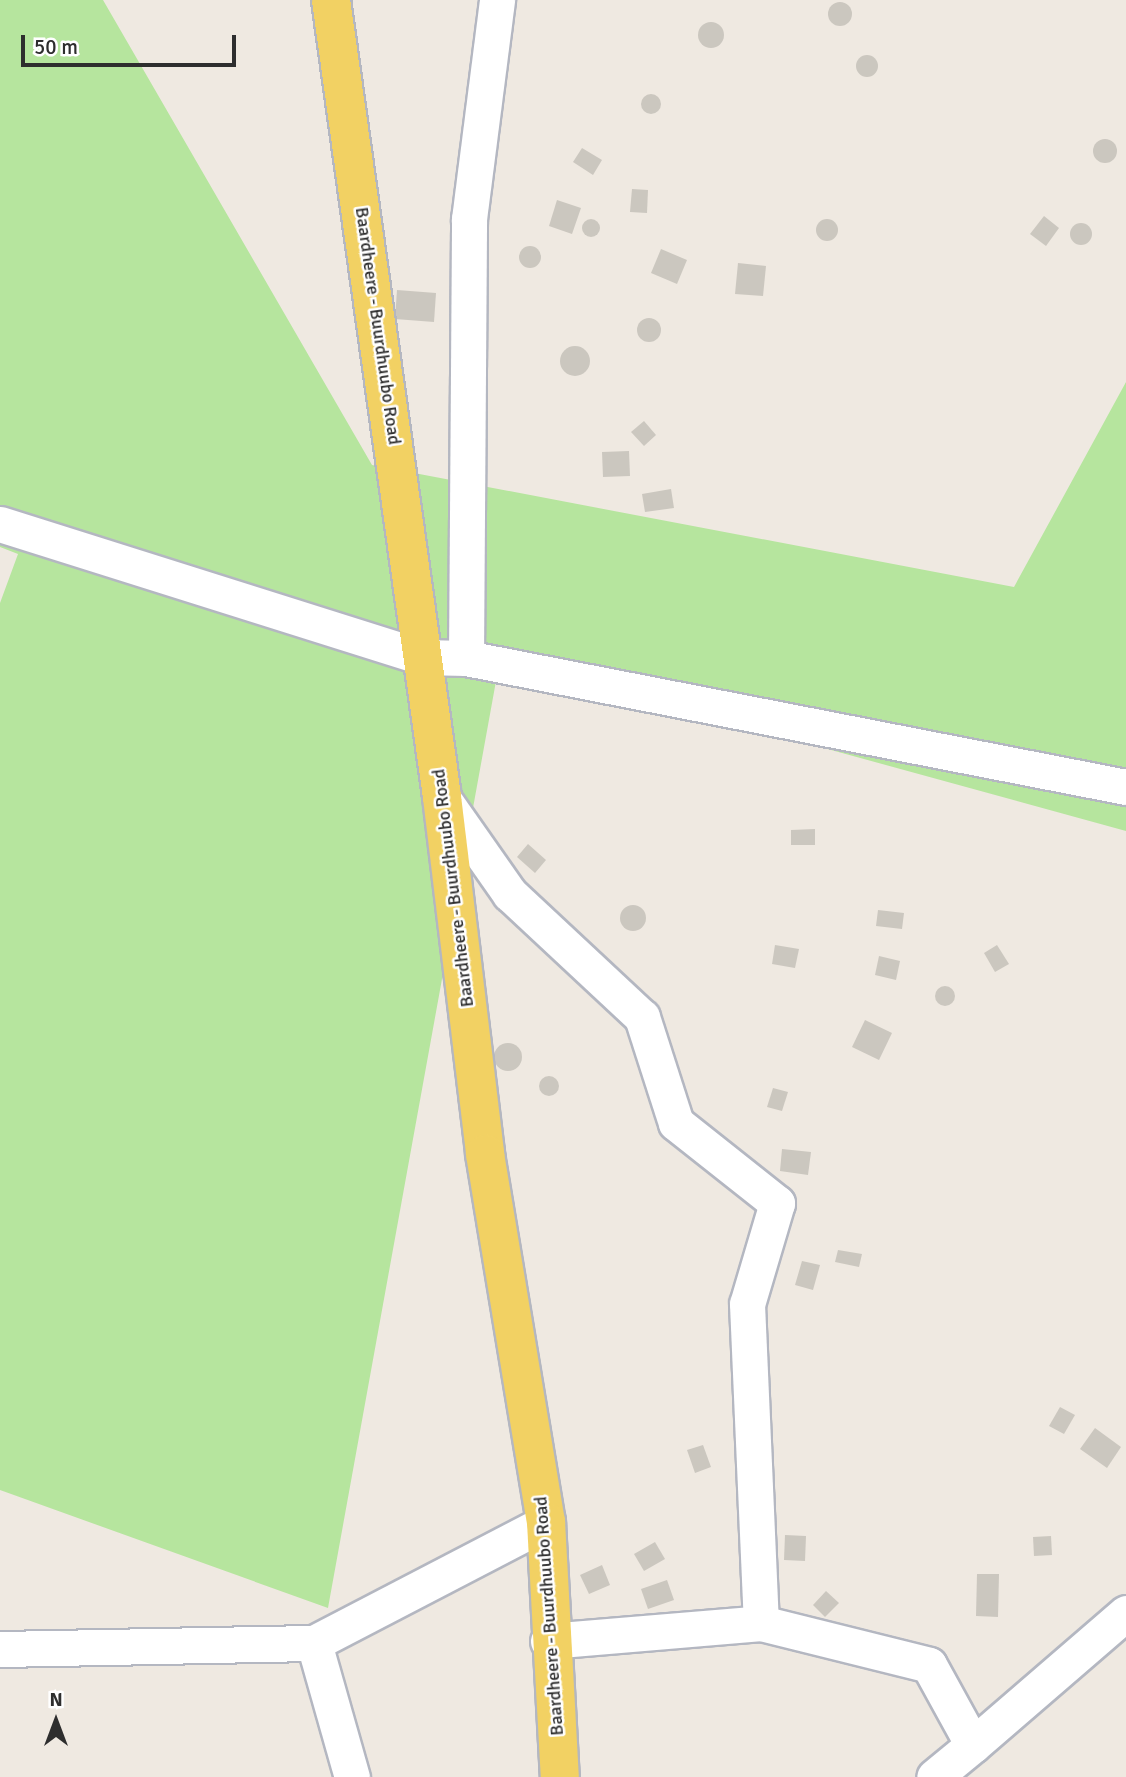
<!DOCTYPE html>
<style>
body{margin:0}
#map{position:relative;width:1126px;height:1777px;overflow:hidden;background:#efe9e1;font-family:Signika,sans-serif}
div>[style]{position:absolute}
.green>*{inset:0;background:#b6e59e}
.building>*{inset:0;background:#cbc7bf}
.round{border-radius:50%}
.roads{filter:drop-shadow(2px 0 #b4b7c1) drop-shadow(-2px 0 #b4b7c1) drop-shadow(0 2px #b4b7c1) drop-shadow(0 -2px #b4b7c1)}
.minor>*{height:35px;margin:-17.5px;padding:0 17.5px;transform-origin:17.5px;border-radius:17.5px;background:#fff}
.major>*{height:38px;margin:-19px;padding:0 19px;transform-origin:19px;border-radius:19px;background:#f2d163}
span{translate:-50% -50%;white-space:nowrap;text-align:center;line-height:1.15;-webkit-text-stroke:5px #fff;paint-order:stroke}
.street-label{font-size:18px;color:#2e2e2e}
.north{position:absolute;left:21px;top:1686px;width:70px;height:70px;-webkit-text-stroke:5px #fff;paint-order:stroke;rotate:0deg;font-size:19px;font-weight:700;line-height:28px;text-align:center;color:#2e2e2e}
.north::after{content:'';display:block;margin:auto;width:24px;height:32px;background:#2e2e2e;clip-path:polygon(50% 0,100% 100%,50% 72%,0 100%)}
.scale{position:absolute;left:21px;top:35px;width:215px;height:32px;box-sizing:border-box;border:4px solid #2e2e2e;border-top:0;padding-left:9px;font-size:21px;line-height:24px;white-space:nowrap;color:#2e2e2e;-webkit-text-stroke:5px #fff;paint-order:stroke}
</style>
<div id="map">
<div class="green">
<i style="clip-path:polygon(0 0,103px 0,372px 465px,1014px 587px,1126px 382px,1126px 831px,500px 659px,328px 1608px,0 1490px,0 603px,18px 554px,0 547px)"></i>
</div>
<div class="building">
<i class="round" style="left:828px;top:2px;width:24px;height:24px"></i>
<i class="round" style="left:698px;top:22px;width:26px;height:26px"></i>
<i class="round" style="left:856px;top:55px;width:22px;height:22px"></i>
<i class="round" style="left:641px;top:94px;width:20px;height:20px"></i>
<i class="round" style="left:1093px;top:139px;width:24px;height:24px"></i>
<i style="clip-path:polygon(582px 148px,602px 160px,593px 175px,573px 162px)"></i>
<i style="clip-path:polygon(632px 189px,648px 190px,647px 213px,630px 212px)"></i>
<i style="clip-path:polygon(557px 200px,581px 208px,572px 234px,549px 226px)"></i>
<i style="clip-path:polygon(1044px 216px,1059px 228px,1046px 246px,1030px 234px)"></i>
<i class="round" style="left:582px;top:219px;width:18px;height:18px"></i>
<i class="round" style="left:816px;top:219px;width:22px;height:22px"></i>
<i class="round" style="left:1070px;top:223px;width:22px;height:22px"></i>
<i class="round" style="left:519px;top:246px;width:22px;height:22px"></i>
<i style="clip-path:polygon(661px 249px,687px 260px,677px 284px,651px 273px)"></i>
<i style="clip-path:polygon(738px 263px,766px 266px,763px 296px,735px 294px)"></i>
<i style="clip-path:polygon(397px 290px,436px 293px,434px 322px,395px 319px)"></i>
<i class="round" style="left:637px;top:318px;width:24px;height:24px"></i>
<i class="round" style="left:560px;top:346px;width:30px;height:30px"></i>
<i style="clip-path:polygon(644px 421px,656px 435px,644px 446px,631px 432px)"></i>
<i style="clip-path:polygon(629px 451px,630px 476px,603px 477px,602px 452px)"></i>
<i style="clip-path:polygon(671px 489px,674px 508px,645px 512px,642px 494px)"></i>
<i style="clip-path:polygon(815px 829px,815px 845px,791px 845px,791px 830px)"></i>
<i style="clip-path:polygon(528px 844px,546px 860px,535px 873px,517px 857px)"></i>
<i class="round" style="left:620px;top:905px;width:26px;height:26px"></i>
<i style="clip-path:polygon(878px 910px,904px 913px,902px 929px,876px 926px)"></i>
<i style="clip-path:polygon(775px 945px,799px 949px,795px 968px,772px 964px)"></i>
<i style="clip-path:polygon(997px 945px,1009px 964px,995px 972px,984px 953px)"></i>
<i style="clip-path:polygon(879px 956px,900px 961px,896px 980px,875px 975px)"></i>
<i class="round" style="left:935px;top:986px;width:20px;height:20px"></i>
<i style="clip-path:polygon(865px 1020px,892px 1033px,879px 1060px,852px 1047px)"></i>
<i class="round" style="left:494px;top:1043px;width:28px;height:28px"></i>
<i class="round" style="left:539px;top:1076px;width:20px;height:20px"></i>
<i style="clip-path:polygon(773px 1088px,788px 1092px,782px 1111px,767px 1107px)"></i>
<i style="clip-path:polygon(782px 1149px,811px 1152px,808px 1175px,780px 1171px)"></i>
<i style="clip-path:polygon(838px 1250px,862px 1254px,859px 1267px,835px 1262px)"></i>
<i style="clip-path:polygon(802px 1261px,820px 1265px,813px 1290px,795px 1285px)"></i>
<i style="clip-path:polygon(1060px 1407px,1075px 1415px,1064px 1434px,1049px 1426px)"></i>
<i style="clip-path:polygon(1095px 1428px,1121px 1447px,1107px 1468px,1080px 1449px)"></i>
<i style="clip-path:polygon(703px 1445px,711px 1467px,695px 1473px,687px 1450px)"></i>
<i style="clip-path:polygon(785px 1535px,806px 1536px,805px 1561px,784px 1560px)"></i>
<i style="clip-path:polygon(1051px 1536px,1052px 1555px,1034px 1556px,1033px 1537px)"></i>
<i style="clip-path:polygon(655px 1542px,665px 1559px,644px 1571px,634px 1554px)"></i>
<i style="clip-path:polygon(602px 1565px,610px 1585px,589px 1594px,580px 1575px)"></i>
<i style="clip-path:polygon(977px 1574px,999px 1574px,998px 1617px,976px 1616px)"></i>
<i style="clip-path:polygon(667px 1580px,674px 1600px,648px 1609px,641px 1589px)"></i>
<i style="clip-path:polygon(826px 1591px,839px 1603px,825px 1617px,813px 1605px)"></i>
</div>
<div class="roads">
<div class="minor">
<i style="left:0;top:524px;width:442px;rotate:17.5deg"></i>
<i style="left:422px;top:657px;width:44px;rotate:1.3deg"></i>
<i style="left:466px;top:658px;width:439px;rotate:-89.6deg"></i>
<i style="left:469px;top:219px;width:221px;rotate:-82.7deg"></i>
<i style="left:466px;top:658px;width:672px;rotate:11.06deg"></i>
<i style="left:442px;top:797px;width:118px;rotate:55deg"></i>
<i style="left:510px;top:894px;width:180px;rotate:43deg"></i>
<i style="left:642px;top:1017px;width:111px;rotate:72.2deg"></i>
<i style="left:676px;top:1123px;width:129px;rotate:38.4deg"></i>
<i style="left:777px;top:1203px;width:105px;rotate:106.5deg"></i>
<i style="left:747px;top:1304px;width:319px;rotate:87.5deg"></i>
<i style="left:548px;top:1641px;width:214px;rotate:-4.8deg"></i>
<i style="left:761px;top:1623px;width:173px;rotate:14deg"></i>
<i style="left:929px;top:1665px;width:91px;rotate:61.2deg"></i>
<i style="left:973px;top:1745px;width:50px;rotate:140.6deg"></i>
<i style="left:314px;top:1643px;width:139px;rotate:74.2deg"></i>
<i style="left:0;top:1649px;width:314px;rotate:-1.1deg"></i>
<i style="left:314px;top:1643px;width:262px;rotate:-27.5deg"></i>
<i style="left:973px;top:1745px;width:202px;rotate:-40.8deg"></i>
</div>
<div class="major">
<i style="left:331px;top:0;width:805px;rotate:82.07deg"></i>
<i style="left:442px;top:797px;width:360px;rotate:83.1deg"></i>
<i style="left:485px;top:1154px;width:373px;rotate:80.6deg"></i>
<i style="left:546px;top:1522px;width:255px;rotate:86.9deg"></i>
</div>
</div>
<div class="street-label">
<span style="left:378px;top:326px;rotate:82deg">Baardheere - Buurdhuubo Road</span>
<span style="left:453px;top:888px;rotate:-97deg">Baardheere - Buurdhuubo Road</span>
<span style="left:549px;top:1616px;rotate:-94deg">Baardheere - Buurdhuubo Road</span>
</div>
<div class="north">N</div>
<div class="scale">50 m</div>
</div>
